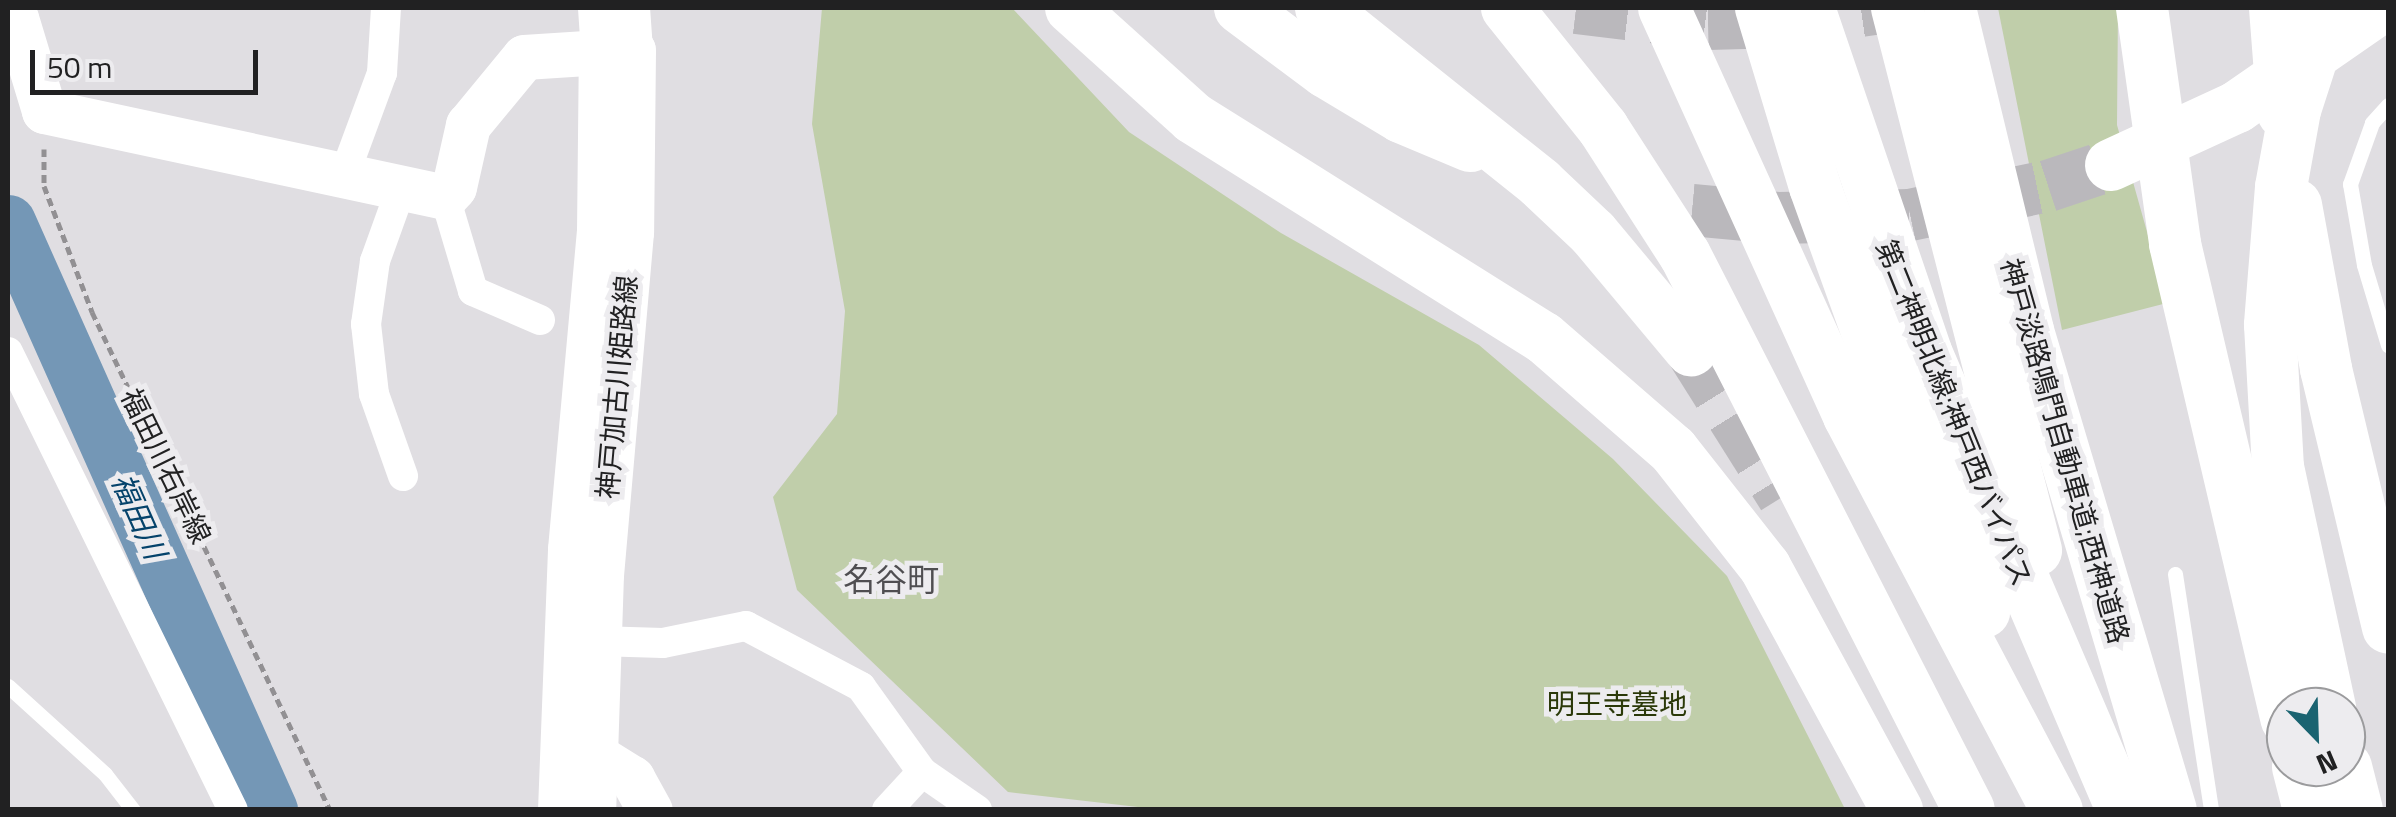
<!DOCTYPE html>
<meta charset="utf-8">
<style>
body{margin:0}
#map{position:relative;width:2396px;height:817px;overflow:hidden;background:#e0dee2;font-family:"Titillium Web","Noto Sans JP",sans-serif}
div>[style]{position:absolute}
.green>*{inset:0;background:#c0ceaa}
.river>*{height:55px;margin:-27.5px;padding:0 27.5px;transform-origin:27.5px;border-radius:27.5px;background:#7497b6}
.motorway-tunnel>*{height:52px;margin-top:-26px;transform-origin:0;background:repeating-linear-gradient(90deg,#bab8bc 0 52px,transparent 0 78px)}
.path>*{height:5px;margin-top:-2.5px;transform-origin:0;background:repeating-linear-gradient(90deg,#929093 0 8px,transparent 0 13px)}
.service>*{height:15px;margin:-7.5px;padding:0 7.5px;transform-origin:7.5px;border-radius:7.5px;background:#fff}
.minor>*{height:30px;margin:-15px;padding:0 15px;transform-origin:15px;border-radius:15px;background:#fff}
.secondary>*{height:40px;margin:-20px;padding:0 20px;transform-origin:20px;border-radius:20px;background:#fff}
.primary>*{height:45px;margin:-22.5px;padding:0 22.5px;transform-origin:22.5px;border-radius:22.5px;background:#fff}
.motorway>*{height:52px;margin:-26px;padding:0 26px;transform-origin:26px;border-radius:26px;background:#fff}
span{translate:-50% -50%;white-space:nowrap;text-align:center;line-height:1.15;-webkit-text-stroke:10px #edecef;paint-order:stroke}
.street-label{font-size:28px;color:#212122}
.park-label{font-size:28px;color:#2b3909}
.water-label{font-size:30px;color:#05436b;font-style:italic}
.quarter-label{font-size:32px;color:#4f4e51}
.frame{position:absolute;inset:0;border:10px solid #212122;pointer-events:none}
.north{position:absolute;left:2266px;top:687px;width:100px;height:100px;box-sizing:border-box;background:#edecef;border:2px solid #9b9b9d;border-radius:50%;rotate:157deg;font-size:28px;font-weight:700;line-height:40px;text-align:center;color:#212122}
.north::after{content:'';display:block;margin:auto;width:35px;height:45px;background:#1a6371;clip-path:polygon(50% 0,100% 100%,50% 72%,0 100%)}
.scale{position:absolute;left:30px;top:50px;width:228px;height:45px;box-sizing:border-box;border:5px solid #212122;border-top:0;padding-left:12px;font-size:30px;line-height:35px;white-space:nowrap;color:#212122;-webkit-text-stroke:8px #edecef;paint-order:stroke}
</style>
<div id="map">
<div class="green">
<i style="clip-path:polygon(822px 8px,1012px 8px,1129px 132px,1281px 233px,1479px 345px,1613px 459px,1727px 576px,1845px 809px,1164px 810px,1008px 792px,797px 590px,773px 497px,837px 414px,845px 311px,812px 124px)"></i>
<i style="clip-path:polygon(1998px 8px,2118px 8px,2117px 125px,2167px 303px,2062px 330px)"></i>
</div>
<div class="river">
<i style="left:8px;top:222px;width:644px;rotate:65.98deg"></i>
</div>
<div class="motorway-tunnel">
<i style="left:1576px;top:8px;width:133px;rotate:6.9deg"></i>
<i style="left:1708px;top:24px;width:76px;rotate:-1.5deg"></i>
<i style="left:1784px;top:22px;width:98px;rotate:-8.2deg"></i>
<i style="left:1692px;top:210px;width:87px;rotate:5.3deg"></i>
<i style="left:1779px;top:218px;width:131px;rotate:-1.3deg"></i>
<i style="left:1910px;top:215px;width:141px;rotate:-11.9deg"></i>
<i style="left:2048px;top:186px;width:66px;rotate:-18.4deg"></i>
<i style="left:1691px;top:350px;width:173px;rotate:57.8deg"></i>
</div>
<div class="path">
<i style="left:44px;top:149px;width:37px;rotate:90deg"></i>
<i style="left:44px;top:186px;width:135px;rotate:69.1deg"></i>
<i style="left:92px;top:312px;width:552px;rotate:64.46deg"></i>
</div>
<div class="service">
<i style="left:2388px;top:105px;width:24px;rotate:132deg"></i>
<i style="left:2372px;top:123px;width:65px;rotate:109.8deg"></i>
<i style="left:2350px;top:184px;width:82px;rotate:80.2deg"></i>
<i style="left:2364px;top:265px;width:84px;rotate:73.3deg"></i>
<i style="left:2175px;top:574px;width:239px;rotate:81.3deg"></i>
<i style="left:8px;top:686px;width:131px;rotate:42.2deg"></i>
<i style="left:105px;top:774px;width:46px;rotate:52.1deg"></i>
</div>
<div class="minor">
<i style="left:345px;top:173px;width:107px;rotate:-69.7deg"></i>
<i style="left:382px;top:73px;width:65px;rotate:-86.5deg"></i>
<i style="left:402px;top:186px;width:80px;rotate:109.8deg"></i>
<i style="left:375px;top:261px;width:64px;rotate:98.1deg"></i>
<i style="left:366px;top:324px;width:70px;rotate:83.5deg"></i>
<i style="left:374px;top:394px;width:87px;rotate:70.5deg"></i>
<i style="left:445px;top:197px;width:98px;rotate:73.4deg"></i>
<i style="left:473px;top:291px;width:73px;rotate:23.4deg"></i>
<i style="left:8px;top:352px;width:510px;rotate:63.84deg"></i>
<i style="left:597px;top:641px;width:66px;rotate:1.7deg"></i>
<i style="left:663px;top:643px;width:85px;rotate:-11.6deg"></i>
<i style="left:746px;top:626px;width:130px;rotate:27.9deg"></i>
<i style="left:861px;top:687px;width:105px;rotate:54.3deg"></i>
<i style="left:922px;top:772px;width:67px;rotate:34.6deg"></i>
<i style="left:887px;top:810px;width:52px;rotate:-47.4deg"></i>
</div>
<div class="secondary">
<i style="left:598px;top:8px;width:44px;rotate:86.1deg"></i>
<i style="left:630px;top:8px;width:42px;rotate:85.9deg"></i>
</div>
<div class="primary">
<i style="left:8px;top:20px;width:8px;rotate:-14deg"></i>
<i style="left:16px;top:18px;width:97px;rotate:73.2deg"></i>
<i style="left:44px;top:111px;width:410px;rotate:12.1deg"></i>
<i style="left:445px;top:197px;width:13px;rotate:-48deg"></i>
<i style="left:454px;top:187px;width:64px;rotate:-77.3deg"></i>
<i style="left:468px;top:125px;width:88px;rotate:-50.5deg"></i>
<i style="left:524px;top:57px;width:109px;rotate:-3.7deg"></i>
<i style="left:633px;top:50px;width:182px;rotate:90.6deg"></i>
<i style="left:631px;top:232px;width:343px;rotate:95deg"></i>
<i style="left:601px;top:574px;width:236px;rotate:91.9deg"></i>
<i style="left:572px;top:755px;width:23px"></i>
<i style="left:595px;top:755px;width:44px;rotate:31.9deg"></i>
<i style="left:632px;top:778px;width:37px;rotate:61deg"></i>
<i style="left:560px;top:810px;width:261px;rotate:-87.8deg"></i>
<i style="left:570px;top:549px;width:318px;rotate:-84.8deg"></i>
<i style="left:599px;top:232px;width:180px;rotate:-89.4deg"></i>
</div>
<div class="motorway">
<i style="left:1071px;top:8px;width:164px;rotate:42deg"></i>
<i style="left:1193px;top:118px;width:414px;rotate:32.1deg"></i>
<i style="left:1544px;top:338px;width:171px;rotate:41deg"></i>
<i style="left:1673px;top:450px;width:149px;rotate:51.8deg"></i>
<i style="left:1765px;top:567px;width:277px;rotate:61.5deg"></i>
<i style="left:1240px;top:8px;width:107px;rotate:36.7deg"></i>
<i style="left:1326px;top:72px;width:87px;rotate:31deg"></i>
<i style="left:1401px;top:117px;width:75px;rotate:22.8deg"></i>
<i style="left:1321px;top:8px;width:280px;rotate:38.6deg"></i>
<i style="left:1540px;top:183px;width:73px;rotate:43.3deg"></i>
<i style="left:1593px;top:233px;width:153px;rotate:50.1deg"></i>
<i style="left:1507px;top:8px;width:154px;rotate:51.3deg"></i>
<i style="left:1603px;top:128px;width:151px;rotate:57.2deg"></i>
<i style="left:1685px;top:255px;width:623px;rotate:62.9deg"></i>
<i style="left:1664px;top:8px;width:448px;rotate:65.6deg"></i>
<i style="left:1849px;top:416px;width:446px;rotate:62.2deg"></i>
<i style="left:1761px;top:8px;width:187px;rotate:73.2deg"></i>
<i style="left:1815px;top:187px;width:195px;rotate:70.2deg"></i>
<i style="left:1881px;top:370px;width:263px;rotate:66.9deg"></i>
<i style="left:1809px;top:8px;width:363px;rotate:71.2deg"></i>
<i style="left:1926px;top:352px;width:498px;rotate:66.8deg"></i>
<i style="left:1897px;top:8px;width:560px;rotate:75.62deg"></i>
<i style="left:1950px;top:8px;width:332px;rotate:76.4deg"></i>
<i style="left:2028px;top:331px;width:500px;rotate:73.4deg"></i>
<i style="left:2142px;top:8px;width:238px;rotate:82deg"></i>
<i style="left:2175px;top:244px;width:488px;rotate:76.8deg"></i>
<i style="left:2275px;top:8px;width:105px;rotate:85.6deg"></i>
<i style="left:2328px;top:8px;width:107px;rotate:107.9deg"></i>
<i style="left:2295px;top:110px;width:78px;rotate:100.3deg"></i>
<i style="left:2281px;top:187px;width:138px;rotate:94.6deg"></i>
<i style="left:2270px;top:325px;width:142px;rotate:86.8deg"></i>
<i style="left:2278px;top:467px;width:246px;rotate:77.8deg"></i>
<i style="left:2111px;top:165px;width:139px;rotate:-24.7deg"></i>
<i style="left:2237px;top:107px;width:174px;rotate:-34.7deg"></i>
<i style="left:2296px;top:205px;width:167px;rotate:79.6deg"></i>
<i style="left:2326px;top:369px;width:266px;rotate:76.5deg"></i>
<i style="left:2298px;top:767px;width:44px;rotate:75.7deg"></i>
<i style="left:2346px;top:767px;width:44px;rotate:75.7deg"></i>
</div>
<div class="street-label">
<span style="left:617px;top:387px;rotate:-85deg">神戸加古川姫路線</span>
<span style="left:1954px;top:413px;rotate:68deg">第二神明北線;神戸西バイパス</span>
<span style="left:2065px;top:451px;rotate:74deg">神戸淡路鳴門自動車道;西神道路</span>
<span style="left:166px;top:466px;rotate:64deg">福田川右岸線</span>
</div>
<div class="park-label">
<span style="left:1617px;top:704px">明王寺墓地</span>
</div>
<div class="water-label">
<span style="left:139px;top:516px;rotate:66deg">福田川</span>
</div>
<div class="quarter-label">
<span style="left:891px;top:579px">名谷町</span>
</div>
<div class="frame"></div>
<div class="north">N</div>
<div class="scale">50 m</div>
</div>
